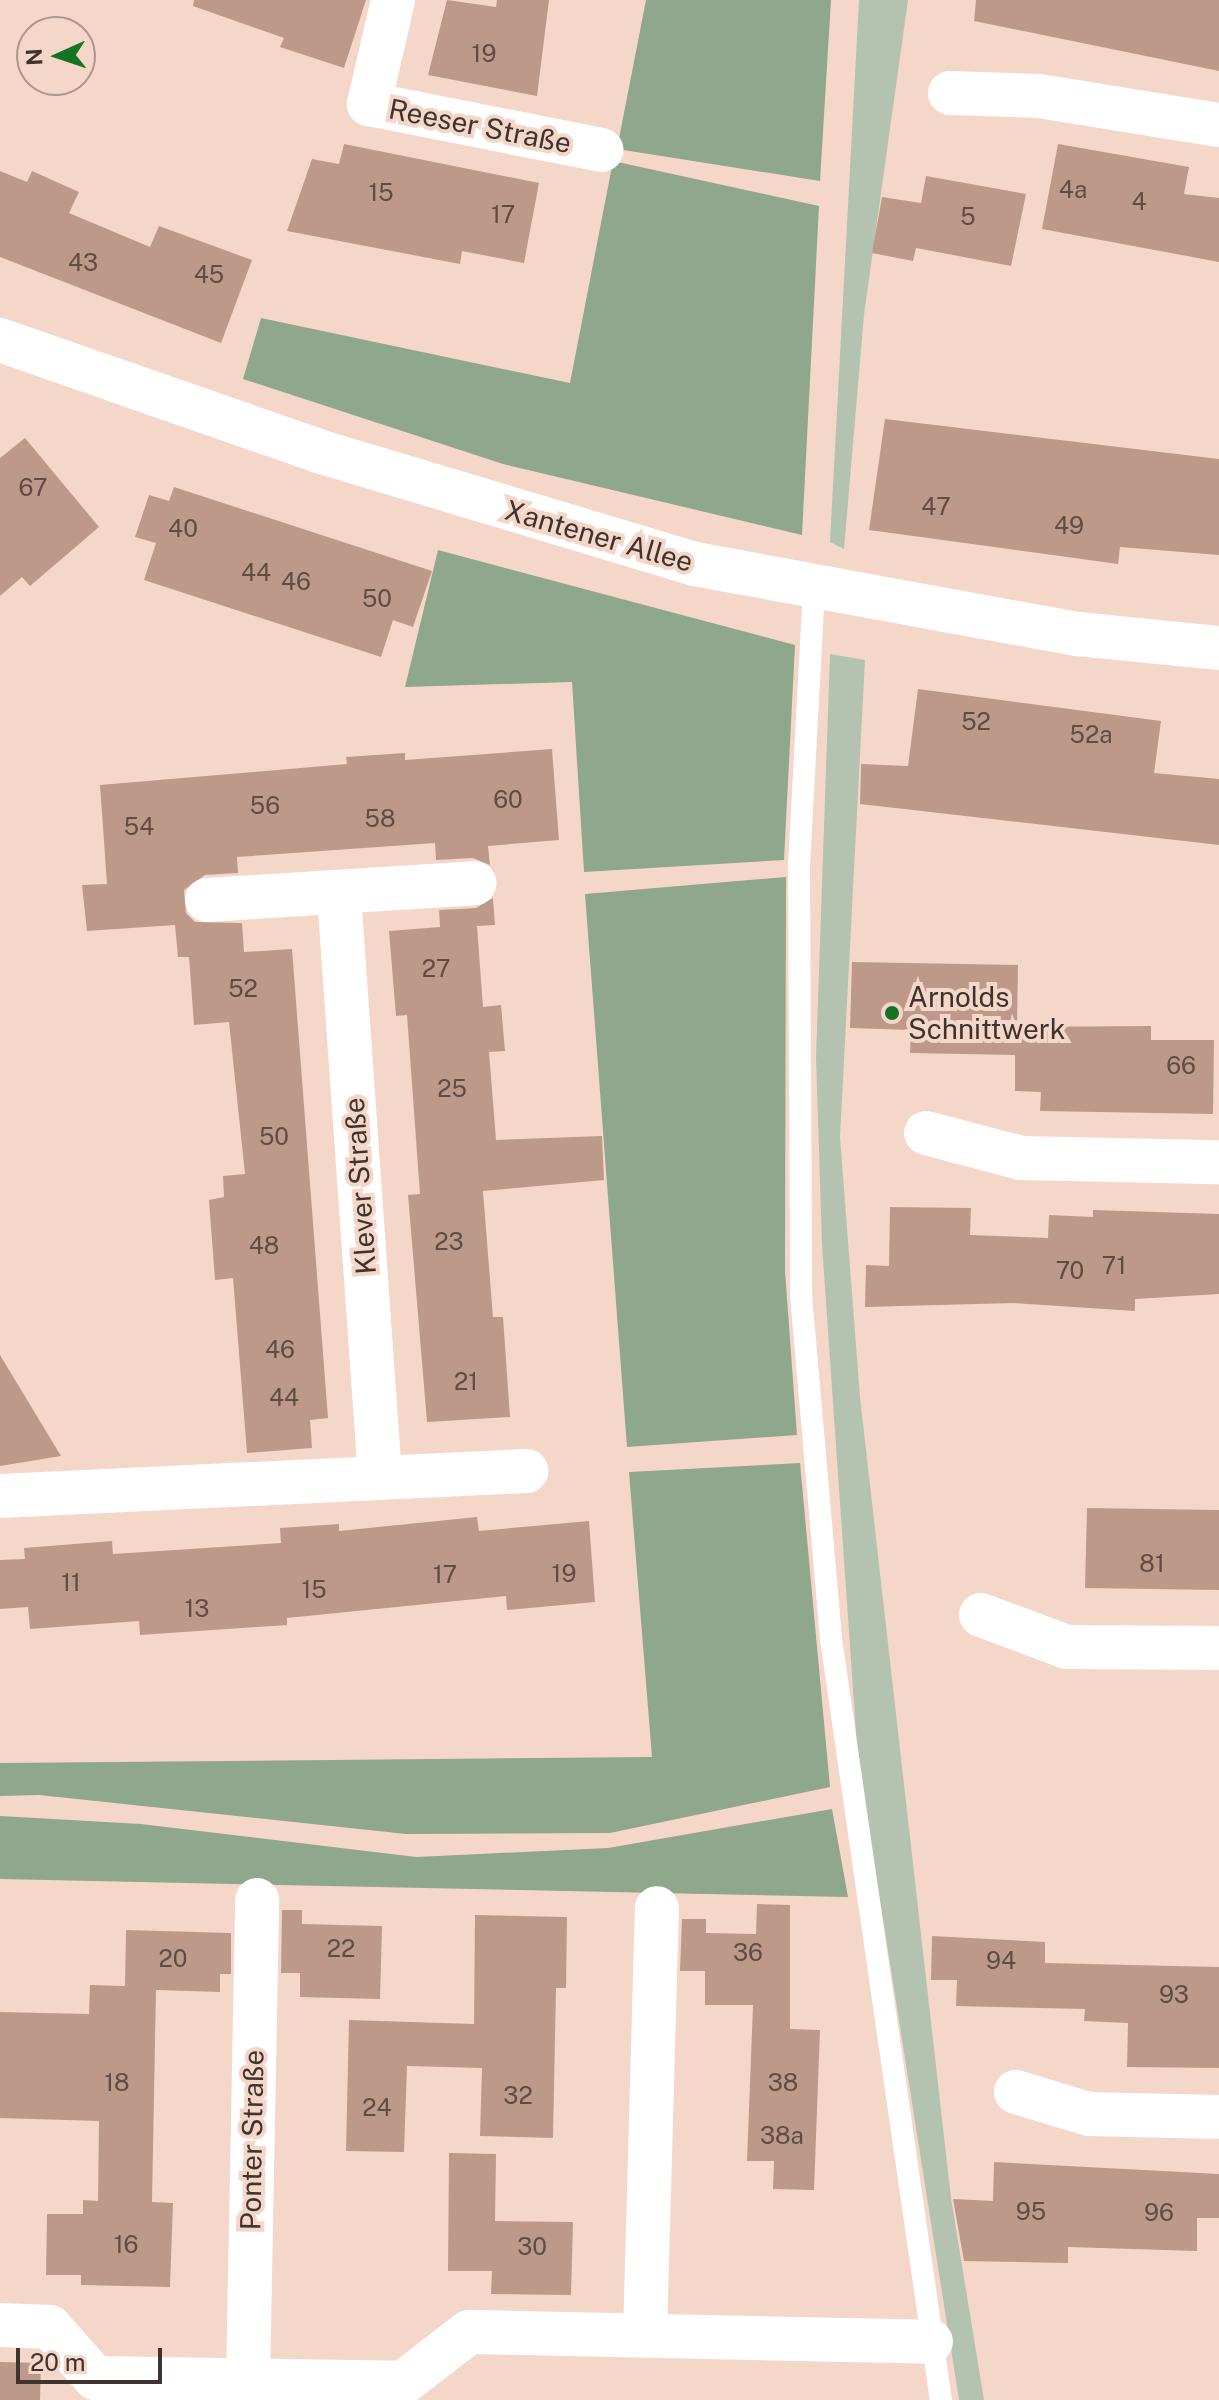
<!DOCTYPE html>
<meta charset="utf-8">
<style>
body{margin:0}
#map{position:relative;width:1219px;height:2400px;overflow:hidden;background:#f5d7ca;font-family:"Public Sans",sans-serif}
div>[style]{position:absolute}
.green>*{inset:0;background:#b3c3af}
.forest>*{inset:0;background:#8fa78a}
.building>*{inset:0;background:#bd998a}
.lane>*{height:22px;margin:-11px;padding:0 11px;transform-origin:11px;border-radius:11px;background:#fff}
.street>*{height:44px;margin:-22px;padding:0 22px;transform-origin:22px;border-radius:22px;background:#fff}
.dots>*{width:22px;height:22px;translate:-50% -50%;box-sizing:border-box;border:4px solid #f5d7ca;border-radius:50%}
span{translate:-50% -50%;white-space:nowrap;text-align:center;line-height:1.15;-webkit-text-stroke:8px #f5d7ca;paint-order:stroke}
.number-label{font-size:24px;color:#5e4c45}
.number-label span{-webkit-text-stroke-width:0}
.street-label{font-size:28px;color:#3e332e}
.poi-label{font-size:28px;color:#3e332e}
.left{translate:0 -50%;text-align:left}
.north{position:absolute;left:16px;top:16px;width:80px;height:80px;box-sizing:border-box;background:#f5d7ca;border:2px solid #ac958c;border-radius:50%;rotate:267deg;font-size:22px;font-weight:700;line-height:32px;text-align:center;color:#3e332e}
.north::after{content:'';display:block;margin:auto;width:28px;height:36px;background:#147424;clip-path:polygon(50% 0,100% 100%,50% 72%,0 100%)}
.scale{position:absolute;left:16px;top:2348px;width:146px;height:36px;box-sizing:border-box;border:4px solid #3e332e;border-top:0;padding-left:10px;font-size:24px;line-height:28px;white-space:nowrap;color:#3e332e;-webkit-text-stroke:6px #f5d7ca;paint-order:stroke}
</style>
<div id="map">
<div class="green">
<i style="clip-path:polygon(859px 0,908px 0,864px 315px,844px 549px,830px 542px)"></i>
<i style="clip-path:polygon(830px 654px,865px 660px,840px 1137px,860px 1397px,951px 2198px,984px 2400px,959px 2400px,858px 1761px,822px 1245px,816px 1057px)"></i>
</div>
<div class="forest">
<i style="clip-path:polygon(646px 0,831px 0,820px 181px,617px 149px)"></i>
<i style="clip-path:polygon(613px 161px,819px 206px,802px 535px,503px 464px,243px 379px,261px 318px,570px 383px)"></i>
<i style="clip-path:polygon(438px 550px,795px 645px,784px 860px,584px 872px,572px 682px,405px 687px)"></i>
<i style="clip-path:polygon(786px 877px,785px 1271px,797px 1435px,627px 1447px,585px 894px)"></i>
<i style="clip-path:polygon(800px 1463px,830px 1787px,610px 1833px,406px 1834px,39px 1795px,0 1796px,0 1763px,652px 1757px,629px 1472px)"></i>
<i style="clip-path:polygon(832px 1809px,848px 1897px,0 1879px,0 1816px,141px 1824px,416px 1857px,608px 1848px)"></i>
</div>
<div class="building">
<i style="clip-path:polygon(194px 0,366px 0,344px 68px,280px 47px,284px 38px,193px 6px)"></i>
<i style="clip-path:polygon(447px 0,496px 7px,497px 0,549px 0,537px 96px,428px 75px)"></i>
<i style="clip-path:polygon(976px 0,1219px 0,1219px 71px,974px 21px)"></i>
<i style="clip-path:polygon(344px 144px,539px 183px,524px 263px,462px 251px,460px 264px,287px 231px,312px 159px,339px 164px)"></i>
<i style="clip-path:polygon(1058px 144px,1189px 167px,1184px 194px,1219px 198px,1219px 262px,1042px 229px)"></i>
<i style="clip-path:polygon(0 171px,27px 182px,32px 171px,79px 192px,69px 213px,150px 247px,159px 226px,252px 260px,221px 343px,0 257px)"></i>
<i style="clip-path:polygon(926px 176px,1026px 194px,1011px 266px,916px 248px,913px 261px,872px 253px,882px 197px,921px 203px)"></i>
<i style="clip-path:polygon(885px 419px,1219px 459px,1219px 555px,1120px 547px,1118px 564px,869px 530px)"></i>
<i style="clip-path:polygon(25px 438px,99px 527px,30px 586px,22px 577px,0 596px,0 458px)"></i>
<i style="clip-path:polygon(174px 487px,432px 571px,413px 627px,393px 620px,381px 657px,144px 580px,156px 543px,135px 537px,149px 495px,169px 501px)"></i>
<i style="clip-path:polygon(918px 689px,1161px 721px,1154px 773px,1219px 779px,1219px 845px,860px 804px,861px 764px,908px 766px)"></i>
<i style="clip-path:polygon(552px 749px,559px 840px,488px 846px,490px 865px,473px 858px,436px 860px,435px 843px,237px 857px,238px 873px,205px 875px,184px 890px,186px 913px,195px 922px,242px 923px,244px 952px,292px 949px,328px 1418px,310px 1420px,312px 1448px,247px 1453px,233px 1278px,215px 1280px,209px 1200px,224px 1197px,223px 1176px,245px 1174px,229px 1022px,194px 1025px,189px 957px,178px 957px,175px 925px,87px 931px,82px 885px,107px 884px,100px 785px,347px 764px,346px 757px,405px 753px,405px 760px)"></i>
<i style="clip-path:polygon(493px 898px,495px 925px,477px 926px,483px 1007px,501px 1005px,505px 1051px,489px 1052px,496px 1140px,602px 1136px,604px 1180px,483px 1191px,493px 1317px,503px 1317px,510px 1417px,427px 1422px,408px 1195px,420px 1194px,407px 1015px,396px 1016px,389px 931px,440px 927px,439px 910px,476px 908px)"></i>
<i style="clip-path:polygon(852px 962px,1018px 965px,1017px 1027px,1151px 1026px,1151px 1040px,1214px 1040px,1213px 1114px,1040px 1111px,1041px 1092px,1015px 1091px,1015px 1055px,910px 1053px,911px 1030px,850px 1028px)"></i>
<i style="clip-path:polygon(890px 1207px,971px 1208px,970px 1235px,1048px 1238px,1049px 1215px,1093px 1217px,1093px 1210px,1219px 1214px,1219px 1294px,1135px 1299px,1135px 1311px,1014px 1303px,865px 1307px,866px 1265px,889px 1266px)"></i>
<i style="clip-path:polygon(0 1355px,61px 1456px,0 1466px)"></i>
<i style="clip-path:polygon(1087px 1508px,1219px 1510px,1219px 1590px,1085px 1588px)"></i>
<i style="clip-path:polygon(477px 1517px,479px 1531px,589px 1521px,595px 1602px,507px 1610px,506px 1596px,287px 1618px,287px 1625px,140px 1635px,139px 1621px,30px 1629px,28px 1607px,0 1609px,0 1560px,25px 1559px,24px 1548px,112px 1541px,113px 1554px,281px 1543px,280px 1528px,339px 1524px,339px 1531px)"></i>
<i style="clip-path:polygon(757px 1904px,790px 1905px,790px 2029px,820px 2030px,814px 2190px,773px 2189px,774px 2161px,747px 2161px,753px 2005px,705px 2005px,705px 1971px,680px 1971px,682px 1919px,706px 1919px,706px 1933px,756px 1934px)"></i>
<i style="clip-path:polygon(282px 1910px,302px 1910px,302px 1924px,382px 1926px,380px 1999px,300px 1997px,300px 1973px,281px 1973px)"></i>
<i style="clip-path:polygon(475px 1915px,567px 1917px,566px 1988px,556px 1988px,553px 2138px,480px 2136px,482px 2068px,407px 2066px,404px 2152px,346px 2151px,349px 2020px,474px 2024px)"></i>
<i style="clip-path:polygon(126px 1930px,231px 1933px,231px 1974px,220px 1974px,220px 1992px,156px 1990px,152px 2202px,173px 2203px,170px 2287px,81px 2285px,81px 2275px,46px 2275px,47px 2214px,83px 2214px,83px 2200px,98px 2201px,99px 2121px,0 2118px,0 2012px,89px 2014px,90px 1985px,125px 1986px)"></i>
<i style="clip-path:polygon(932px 1936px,1045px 1942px,1045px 1963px,1219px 1967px,1219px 2068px,1127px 2067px,1128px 2023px,1084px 2021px,1085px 2009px,956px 2006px,957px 1980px,931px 1980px)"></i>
<i style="clip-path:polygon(449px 2153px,496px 2154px,495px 2221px,573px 2222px,571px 2295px,491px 2294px,492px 2271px,448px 2271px)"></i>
<i style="clip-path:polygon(994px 2162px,1219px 2174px,1219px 2218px,1197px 2218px,1197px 2251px,1068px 2247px,1068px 2263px,964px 2261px,953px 2199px,993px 2201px)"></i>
<i style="clip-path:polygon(0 2362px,41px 2363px,40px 2400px,0 2400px)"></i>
</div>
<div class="lane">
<i style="left:814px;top:589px;width:279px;rotate:93.1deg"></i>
<i style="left:799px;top:868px;width:427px;rotate:89.7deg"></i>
<i style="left:801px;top:1295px;width:345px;rotate:85deg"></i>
<i style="left:831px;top:1639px;width:769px;rotate:81.78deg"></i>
</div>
<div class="street">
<i style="left:393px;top:0;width:107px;rotate:103deg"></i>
<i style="left:369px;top:104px;width:237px;rotate:11.2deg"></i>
<i style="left:950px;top:93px;width:89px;rotate:1.9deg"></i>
<i style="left:1039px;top:96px;width:182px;rotate:9.2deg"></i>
<i style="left:0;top:340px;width:334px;rotate:19.2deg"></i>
<i style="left:315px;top:450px;width:397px;rotate:16.7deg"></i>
<i style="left:695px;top:564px;width:389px;rotate:10.4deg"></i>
<i style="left:1078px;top:634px;width:142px;rotate:5.7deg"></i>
<i style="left:339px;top:895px;width:583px;rotate:85.97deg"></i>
<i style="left:207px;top:900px;width:268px;rotate:-3.6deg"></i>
<i style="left:926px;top:1133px;width:98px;rotate:14.7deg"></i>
<i style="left:1021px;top:1158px;width:198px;rotate:1.2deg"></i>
<i style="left:0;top:1496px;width:527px;rotate:-2.72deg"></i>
<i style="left:981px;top:1615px;width:92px;rotate:20.4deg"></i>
<i style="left:1067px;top:1647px;width:152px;rotate:0.4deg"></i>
<i style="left:1016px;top:2092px;width:76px;rotate:16.8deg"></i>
<i style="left:1089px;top:2114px;width:130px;rotate:1.3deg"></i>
<i style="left:0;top:2325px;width:50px;rotate:2.3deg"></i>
<i style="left:50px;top:2327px;width:68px;rotate:48.6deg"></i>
<i style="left:95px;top:2378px;width:308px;rotate:0.9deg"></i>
<i style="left:403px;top:2383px;width:83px;rotate:-37.7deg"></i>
<i style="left:469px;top:2332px;width:462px;rotate:1.2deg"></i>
<i style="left:645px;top:2335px;width:427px;rotate:-88.4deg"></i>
<i style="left:248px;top:2380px;width:480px;rotate:-88.9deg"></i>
</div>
<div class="dots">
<i style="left:892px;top:1013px;background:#147424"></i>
</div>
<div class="number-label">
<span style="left:484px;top:54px">19</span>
<span style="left:1073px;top:190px">4a</span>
<span style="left:381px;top:193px">15</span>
<span style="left:1139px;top:202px">4</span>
<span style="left:503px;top:215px">17</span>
<span style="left:968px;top:217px">5</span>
<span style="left:83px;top:263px">43</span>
<span style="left:209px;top:275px">45</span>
<span style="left:33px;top:488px">67</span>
<span style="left:936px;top:507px">47</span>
<span style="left:1069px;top:526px">49</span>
<span style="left:183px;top:529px">40</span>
<span style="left:256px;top:573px">44</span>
<span style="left:296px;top:582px">46</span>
<span style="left:377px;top:599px">50</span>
<span style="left:976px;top:722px">52</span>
<span style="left:1091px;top:735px">52a</span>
<span style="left:508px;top:800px">60</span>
<span style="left:265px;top:806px">56</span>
<span style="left:380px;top:819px">58</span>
<span style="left:139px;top:827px">54</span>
<span style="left:436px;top:969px">27</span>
<span style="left:243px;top:989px">52</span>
<span style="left:1181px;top:1066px">66</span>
<span style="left:452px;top:1089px">25</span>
<span style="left:274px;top:1137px">50</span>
<span style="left:449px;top:1242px">23</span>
<span style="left:264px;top:1246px">48</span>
<span style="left:1114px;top:1266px">71</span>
<span style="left:1070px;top:1271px">70</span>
<span style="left:280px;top:1350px">46</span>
<span style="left:466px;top:1382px">21</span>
<span style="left:284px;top:1398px">44</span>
<span style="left:1152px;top:1564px">81</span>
<span style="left:564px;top:1574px">19</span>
<span style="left:445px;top:1575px">17</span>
<span style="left:71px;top:1583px">11</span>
<span style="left:314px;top:1590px">15</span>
<span style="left:197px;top:1609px">13</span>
<span style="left:341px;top:1949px">22</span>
<span style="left:748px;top:1953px">36</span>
<span style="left:173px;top:1959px">20</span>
<span style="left:1001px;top:1961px">94</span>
<span style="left:1174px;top:1995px">93</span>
<span style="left:117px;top:2083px">18</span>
<span style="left:783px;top:2083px">38</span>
<span style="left:518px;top:2096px">32</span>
<span style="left:377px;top:2108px">24</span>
<span style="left:782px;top:2136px">38a</span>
<span style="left:1031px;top:2212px">95</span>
<span style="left:1159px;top:2213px">96</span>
<span style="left:126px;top:2245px">16</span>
<span style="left:532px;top:2247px">30</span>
</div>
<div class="street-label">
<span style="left:480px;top:126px;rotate:11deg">Reeser Straße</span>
<span style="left:599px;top:536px;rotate:16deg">Xantener Allee</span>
<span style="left:360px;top:1186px;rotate:-94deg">Klever Straße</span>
<span style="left:252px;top:2140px;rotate:-89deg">Ponter Straße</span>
</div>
<div class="poi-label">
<span class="left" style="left:908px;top:1013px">Arnolds<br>Schnittwerk</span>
</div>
<div class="north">N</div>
<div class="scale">20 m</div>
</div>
